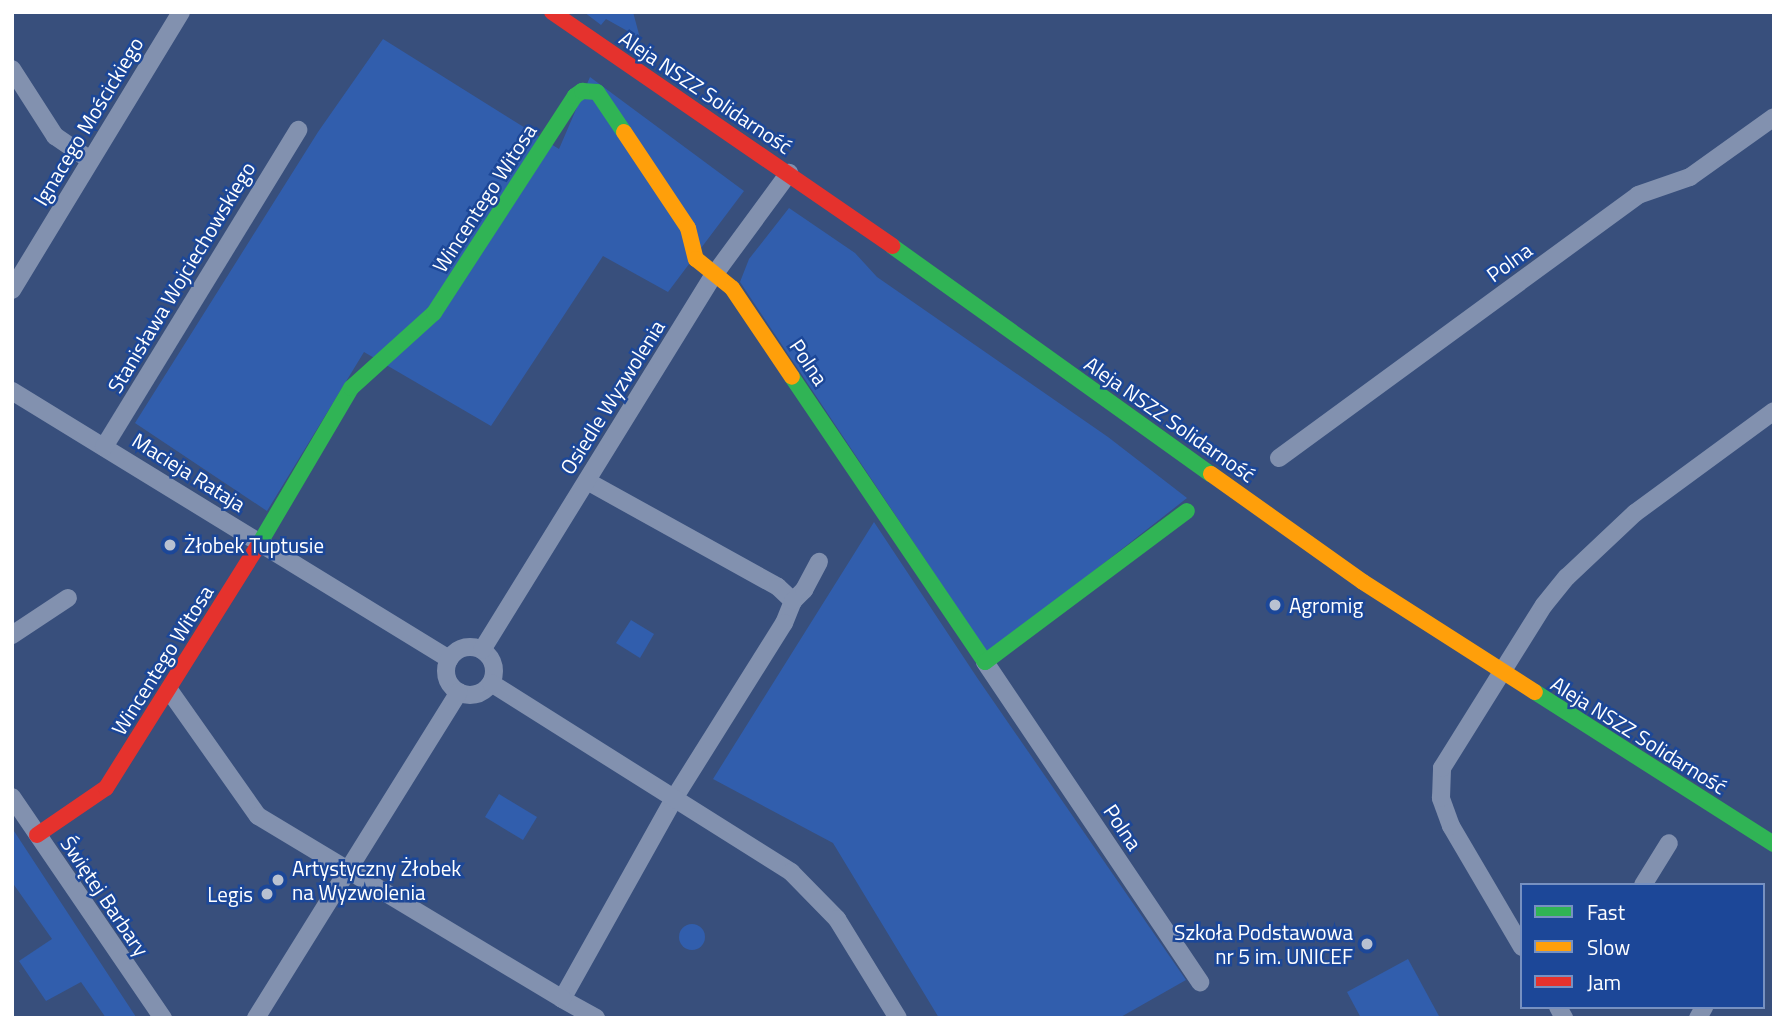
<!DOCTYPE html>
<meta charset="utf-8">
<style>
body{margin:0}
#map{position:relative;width:1786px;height:1030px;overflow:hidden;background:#384f7c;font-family:"Titillium Web",sans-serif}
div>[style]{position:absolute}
.green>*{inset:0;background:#315ead}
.round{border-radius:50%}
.street>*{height:18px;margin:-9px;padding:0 9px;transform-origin:9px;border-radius:9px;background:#8291af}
.street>.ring{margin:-9px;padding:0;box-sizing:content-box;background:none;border:18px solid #8291af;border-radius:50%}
.fast>*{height:16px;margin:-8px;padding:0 8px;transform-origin:8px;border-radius:8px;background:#30b455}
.slow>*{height:16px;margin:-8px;padding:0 8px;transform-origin:8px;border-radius:8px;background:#ff9f0a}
.jam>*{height:16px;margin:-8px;padding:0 8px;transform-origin:8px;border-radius:8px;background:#e5322d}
.dots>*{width:19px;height:19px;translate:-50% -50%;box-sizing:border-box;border:4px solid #1c4798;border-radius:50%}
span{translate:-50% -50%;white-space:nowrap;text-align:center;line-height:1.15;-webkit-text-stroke:5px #1c4798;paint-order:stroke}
.street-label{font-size:21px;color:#fff}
.poi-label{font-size:21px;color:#fff}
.left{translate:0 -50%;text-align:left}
.right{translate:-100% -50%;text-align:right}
.frame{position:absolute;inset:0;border:14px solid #fff;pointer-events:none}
.legend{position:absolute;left:1520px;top:883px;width:245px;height:126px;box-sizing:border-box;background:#1c4798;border:2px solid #7791c1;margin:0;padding:9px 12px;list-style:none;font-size:21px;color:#fff}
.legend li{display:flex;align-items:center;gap:14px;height:35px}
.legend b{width:35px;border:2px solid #7791c1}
</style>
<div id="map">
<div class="green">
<i style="clip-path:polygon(584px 12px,633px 12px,640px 38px,606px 19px,601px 25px)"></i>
<i style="clip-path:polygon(383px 39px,559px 149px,590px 77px,744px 191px,668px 292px,603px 256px,491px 426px,364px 352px,267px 511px,135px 423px,318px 132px)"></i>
<i style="clip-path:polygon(789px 208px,855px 253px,877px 277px,1108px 437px,1187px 498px,988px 654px,740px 282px,749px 259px)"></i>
<i style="clip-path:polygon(874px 522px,978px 679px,1186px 980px,1119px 1018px,939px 1018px,833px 843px,713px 779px)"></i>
<i style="clip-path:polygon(631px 620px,654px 634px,640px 658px,616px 643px)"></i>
<i style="clip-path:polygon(499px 794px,537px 817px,523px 840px,485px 817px)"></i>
<i style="clip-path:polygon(12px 828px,136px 1017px,136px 1018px,106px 1018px,81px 982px,46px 1001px,19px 961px,52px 939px,12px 882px)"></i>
<i class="round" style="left:679px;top:924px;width:26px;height:26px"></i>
<i style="clip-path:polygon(1408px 959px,1440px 1018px,1361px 1018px,1347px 992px)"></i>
</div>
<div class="street">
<i style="left:12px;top:69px;width:80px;rotate:57.3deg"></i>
<i style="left:55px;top:136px;width:42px;rotate:34.4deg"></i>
<i style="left:12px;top:290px;width:325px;rotate:-58.7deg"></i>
<i style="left:12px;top:391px;width:513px;rotate:31.52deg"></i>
<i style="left:104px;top:447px;width:372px;rotate:-58.5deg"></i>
<i style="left:1279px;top:458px;width:445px;rotate:-36.2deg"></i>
<i style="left:1638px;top:195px;width:55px;rotate:-19.1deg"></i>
<i style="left:1690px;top:177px;width:103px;rotate:-35.5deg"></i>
<i style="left:587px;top:481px;width:218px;rotate:29deg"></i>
<i style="left:778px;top:587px;width:21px;rotate:43deg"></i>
<i style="left:793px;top:601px;width:24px;rotate:112deg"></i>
<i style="left:784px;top:623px;width:205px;rotate:122.1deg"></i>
<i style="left:675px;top:797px;width:231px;rotate:119.2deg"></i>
<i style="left:562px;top:999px;width:39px;rotate:29deg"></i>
<i style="left:793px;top:601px;width:16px;rotate:-45deg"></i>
<i style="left:804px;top:590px;width:32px;rotate:-62deg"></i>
<i style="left:12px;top:635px;width:67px;rotate:-33.5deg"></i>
<i class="ring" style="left:446px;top:647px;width:30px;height:30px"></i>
<i style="left:482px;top:650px;width:441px;rotate:-58.3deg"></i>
<i style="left:714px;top:275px;width:127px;rotate:-53.7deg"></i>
<i style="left:985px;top:662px;width:386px;rotate:56.1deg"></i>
<i style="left:491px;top:683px;width:355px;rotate:32.2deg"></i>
<i style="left:791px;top:872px;width:66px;rotate:45.6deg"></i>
<i style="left:837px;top:919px;width:116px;rotate:58.4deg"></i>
<i style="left:169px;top:690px;width:154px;rotate:54.8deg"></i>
<i style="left:258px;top:816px;width:355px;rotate:31deg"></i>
<i style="left:12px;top:797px;width:268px;rotate:55.7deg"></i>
<i style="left:1643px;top:885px;width:49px;rotate:-58.2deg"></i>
<i style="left:1522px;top:947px;width:140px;rotate:-120.4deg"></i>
<i style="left:1451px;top:826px;width:30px;rotate:-110deg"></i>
<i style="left:1441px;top:798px;width:30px;rotate:-88deg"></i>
<i style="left:1442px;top:768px;width:192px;rotate:-58deg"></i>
<i style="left:1544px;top:605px;width:36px;rotate:-51deg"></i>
<i style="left:1567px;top:577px;width:93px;rotate:-43.3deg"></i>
<i style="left:1635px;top:513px;width:172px;rotate:-36.3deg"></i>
<i style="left:1558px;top:1007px;width:13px;rotate:61deg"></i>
<i style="left:256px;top:1018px;width:384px;rotate:-58.1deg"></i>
<i style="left:1698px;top:1018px;width:13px;rotate:-61deg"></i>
</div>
<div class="fast">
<i style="left:892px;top:246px;width:392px;rotate:35.6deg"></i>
<i style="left:792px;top:377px;width:344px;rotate:55.9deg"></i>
<i style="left:985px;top:662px;width:252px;rotate:-36.8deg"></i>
<i style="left:258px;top:546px;width:183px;rotate:-59.5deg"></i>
<i style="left:351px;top:388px;width:112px;rotate:-42.1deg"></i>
<i style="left:434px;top:313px;width:259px;rotate:-57deg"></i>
<i style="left:575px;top:96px;width:9px;rotate:-36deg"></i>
<i style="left:582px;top:91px;width:15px;rotate:4deg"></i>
<i style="left:597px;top:92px;width:48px;rotate:56deg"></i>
<i style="left:1535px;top:692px;width:283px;rotate:32.5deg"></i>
</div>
<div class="slow">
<i style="left:624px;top:132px;width:115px;rotate:56.3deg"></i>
<i style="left:688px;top:228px;width:32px;rotate:76deg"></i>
<i style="left:696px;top:259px;width:46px;rotate:38.9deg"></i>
<i style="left:732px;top:288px;width:107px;rotate:56deg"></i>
<i style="left:1211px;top:474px;width:186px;rotate:35.4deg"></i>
<i style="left:1363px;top:582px;width:204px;rotate:32.6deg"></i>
</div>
<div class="jam">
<i style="left:552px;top:12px;width:413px;rotate:34.5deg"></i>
<i style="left:37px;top:835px;width:83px;rotate:-34.3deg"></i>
<i style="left:106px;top:788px;width:286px;rotate:-57.9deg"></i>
</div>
<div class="dots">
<i style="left:170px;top:545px;background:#b9c1d1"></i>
<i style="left:1275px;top:605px;background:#b9c1d1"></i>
<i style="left:278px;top:880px;background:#b9c1d1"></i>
<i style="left:267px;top:894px;background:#b9c1d1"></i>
<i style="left:1367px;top:944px;background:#b9c1d1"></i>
</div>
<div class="street-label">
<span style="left:706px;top:92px;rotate:34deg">Aleja NSZZ Solidarność</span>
<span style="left:88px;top:121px;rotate:-59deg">Ignacego Mościckiego</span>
<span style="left:484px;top:198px;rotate:-57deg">Wincentego Witosa</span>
<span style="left:1509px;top:262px;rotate:-36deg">Polna</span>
<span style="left:181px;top:277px;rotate:-59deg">Stanisława Wojciechowskiego</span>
<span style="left:809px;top:362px;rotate:56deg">Polna</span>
<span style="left:612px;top:397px;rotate:-58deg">Osiedle Wyzwolenia</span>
<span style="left:1170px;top:419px;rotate:35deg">Aleja NSZZ Solidarność</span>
<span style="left:189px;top:472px;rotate:32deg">Macieja Rataja</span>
<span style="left:162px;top:660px;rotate:-58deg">Wincentego Witosa</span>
<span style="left:1639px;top:735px;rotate:32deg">Aleja NSZZ Solidarność</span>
<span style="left:1123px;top:827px;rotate:56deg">Polna</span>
<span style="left:105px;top:896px;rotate:56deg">Świętej Barbary</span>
</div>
<div class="poi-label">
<span class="left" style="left:184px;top:545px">Żłobek Tuptusie</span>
<span class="left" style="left:1289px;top:605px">Agromig</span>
<span class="left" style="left:292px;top:880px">Artystyczny Żłobek<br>na Wyzwolenia</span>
<span class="right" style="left:253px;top:894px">Legis</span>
<span class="right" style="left:1353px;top:944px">Szkoła Podstawowa<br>nr 5 im. UNICEF</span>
</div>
<div class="frame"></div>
<ul class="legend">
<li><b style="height:9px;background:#30b455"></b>Fast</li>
<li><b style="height:9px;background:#ff9f0a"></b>Slow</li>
<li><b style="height:9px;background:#e5322d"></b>Jam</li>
</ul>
</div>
